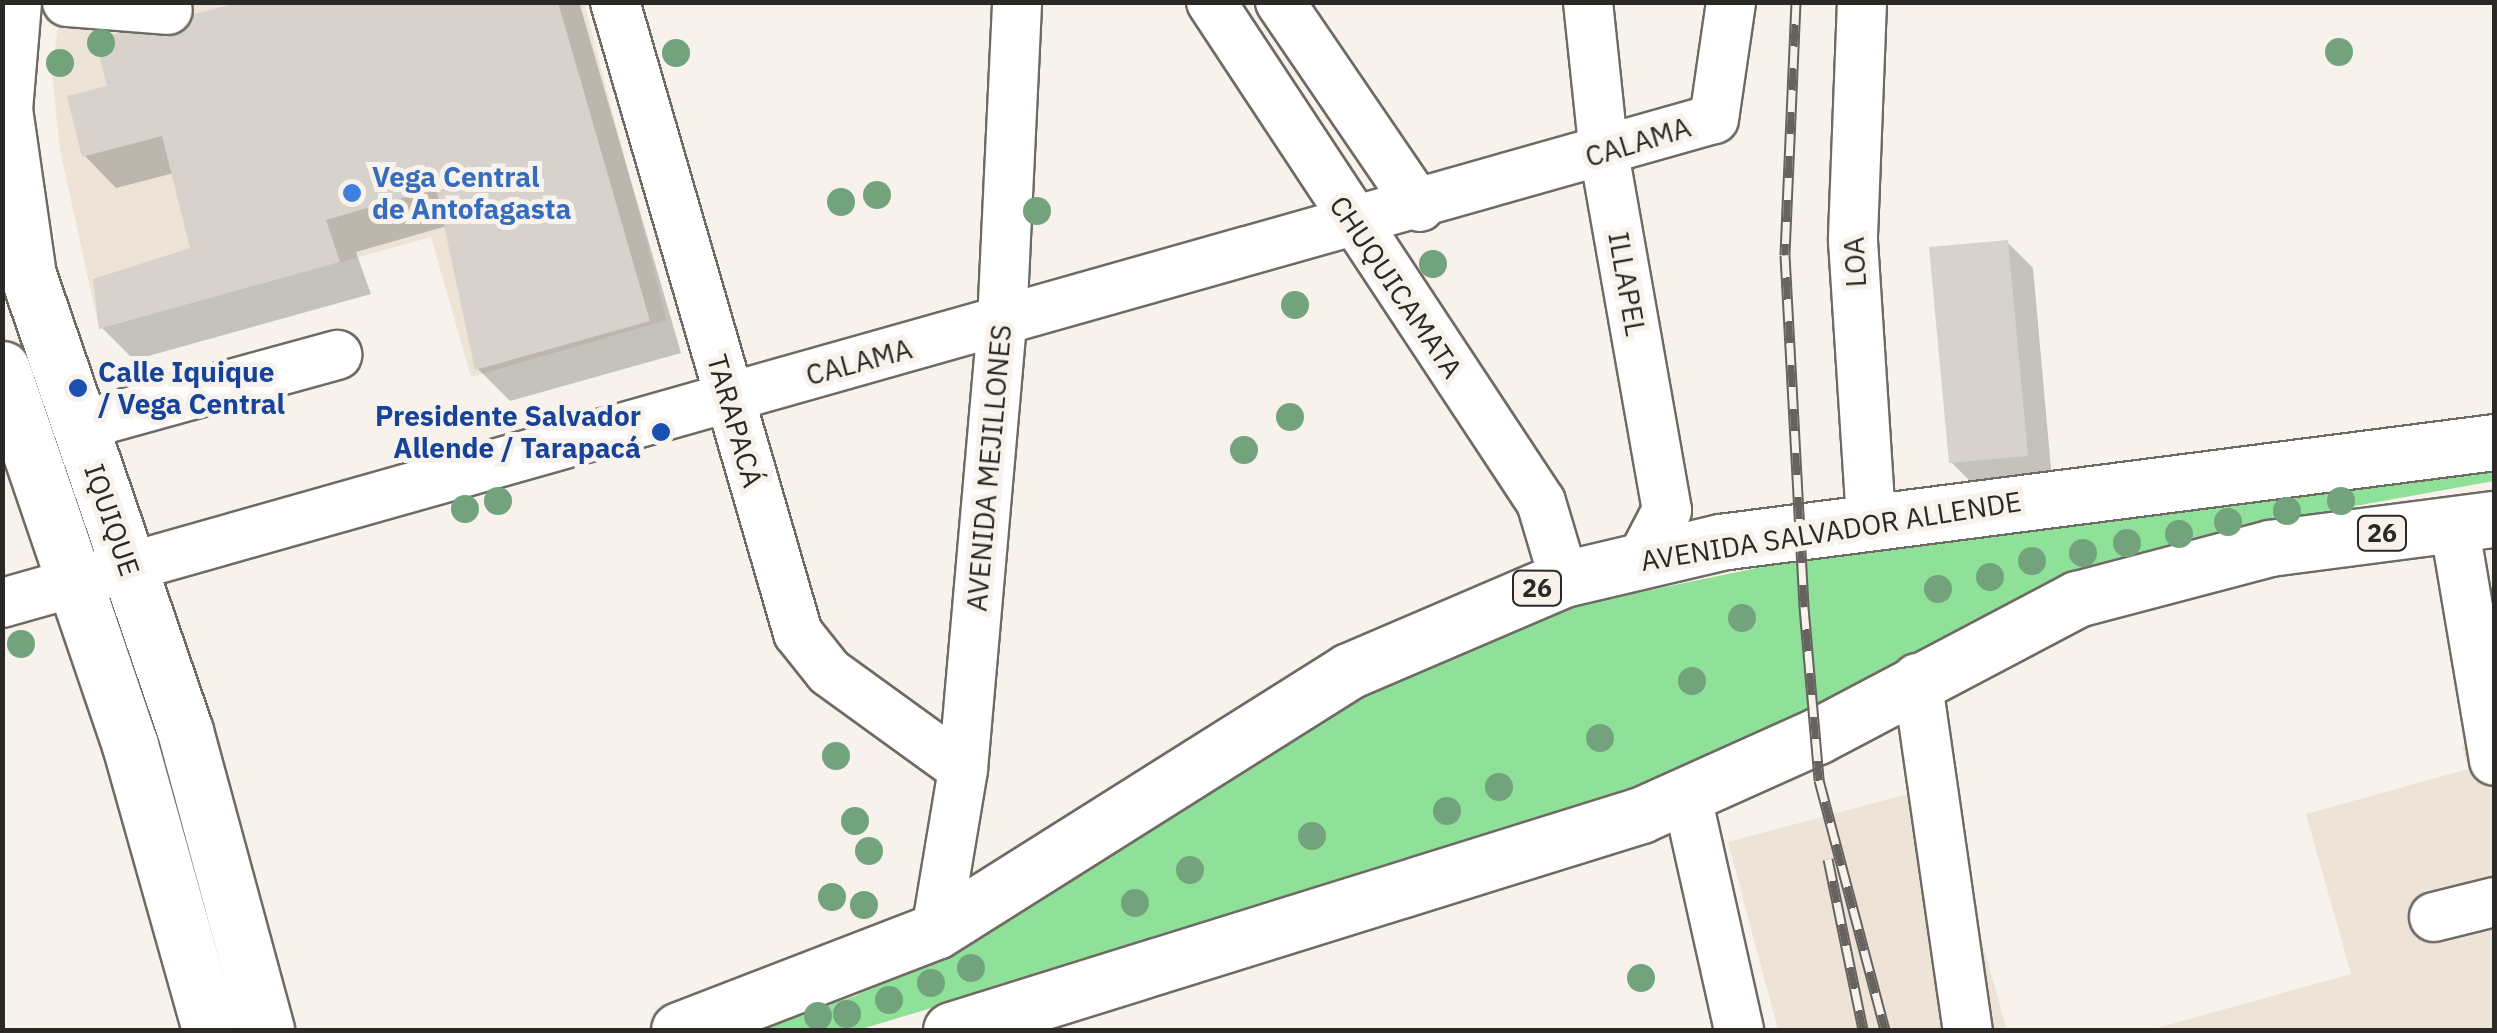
<!DOCTYPE html>
<meta charset="utf-8">
<style>
body{margin:0}
#map{position:relative;width:2497px;height:1033px;overflow:hidden;background:#f7f2eb;font-family:"IBM Plex Sans",sans-serif}
div>[style]{position:absolute}
.built>*{inset:0;background:#ede4d7}
.green>*{inset:0;background:#8fe099}
.shadow>*{inset:0;background:#0003}
.building>*{inset:0;background:#d7d3cc}
.roads{filter:drop-shadow(2px 0 #6e6a64) drop-shadow(-2px 0 #6e6a64) drop-shadow(0 2px #6e6a64) drop-shadow(0 -2px #6e6a64)}
.minor>*{height:48px;margin:-24px;padding:0 24px;transform-origin:24px;border-radius:24px;background:#fff}
.major>*{height:55px;margin:-27.5px;padding:0 27.5px;transform-origin:27.5px;border-radius:27.5px;background:#fff}
.highway>*{height:55px;margin:-27.5px;padding:0 27.5px;transform-origin:27.5px;border-radius:27.5px;background:#fff}
.rail>*{height:11px;margin-top:-5.5px;transform-origin:0;background:repeating-linear-gradient(90deg,#f7f2eb 0 22px,#66635f 0 44px);box-sizing:border-box;border-block:2px solid #66635f}
.trees>*{width:28px;height:28px;margin:-14px;border-radius:50%;background:#72a37c}
.dots>*{width:28px;height:28px;translate:-50% -50%;box-sizing:border-box;border:5px solid #f7f2eb;border-radius:50%}
span{translate:-50% -50%;white-space:nowrap;text-align:center;line-height:1.15;-webkit-text-stroke:10px #f7f2eb;paint-order:stroke}
.shield-label span{padding:2px 8px;background:#f7f2eb;border:2px solid;border-radius:8px;-webkit-text-stroke-width:0}
.shield-label{font-size:25px;color:#2a2926;font-weight:700}
.street-label{font-size:28px;color:#2a2926}
.shop-label{font-size:28px;color:#366cbe;font-weight:700}
.left{translate:0 -50%;text-align:left}
.transit-label{font-size:28px;color:#164399;font-weight:700}
.right{translate:-100% -50%;text-align:right}
.frame{position:absolute;inset:0;border:5px solid #2a2926;pointer-events:none}
</style>
<div id="map">
<div class="built">
<i style="clip-path:polygon(584px 3px,667px 320px,471px 377px,431px 237px,99px 329px,60px 150px,52px 74px,61px 2px)"></i>
<i style="clip-path:polygon(2494px 737px,2494px 1030px,2150px 1030px,2351px 974px,2306px 814px,2468px 769px,2462px 746px)"></i>
<i style="clip-path:polygon(1938px 786px,2007px 1030px,1778px 1030px,1728px 842px)"></i>
</div>
<div class="green">
<i style="clip-path:polygon(2494px 469px,2494px 481px,2255px 524px,2020px 596px,1763px 732px,1551px 822px,858px 1030px,749px 1030px,855px 996px,1004px 923px,1417px 662px,1534px 614px,1796px 560px)"></i>
</div>
<div class="shadow">
<i style="clip-path:polygon(243px 2px,579px 2px,681px 353px,510px 401px,478px 369px,447px 226px,356px 252px,371px 294px,134px 360px,102px 328px,193px 250px,174px 173px,116px 188px,84px 155px,110px 88px)"></i>
<i style="clip-path:polygon(2007px 242px,2033px 268px,2052px 480px,1977px 488px,1951px 462px)"></i>
</div>
<div class="building">
<i style="clip-path:polygon(242px 2px,558px 2px,650px 321px,475px 370px,436px 188px,326px 220px,340px 262px,99px 329px,93px 279px,190px 248px,162px 136px,82px 157px,67px 96px,107px 86px,95px 39px)"></i>
<i style="clip-path:polygon(2008px 240px,2028px 456px,1949px 463px,1929px 247px)"></i>
</div>
<div class="roads">
<div class="minor">
<i style="left:67px;top:2px;width:101px;rotate:4.5deg"></i>
<i style="left:615px;top:2px;width:657px;rotate:73.83deg"></i>
<i style="left:798px;top:633px;width:50px;rotate:51.5deg"></i>
<i style="left:829px;top:672px;width:165px;rotate:35.9deg"></i>
<i style="left:1211px;top:2px;width:599px;rotate:56.58deg"></i>
<i style="left:1541px;top:502px;width:80px;rotate:73.4deg"></i>
<i style="left:1280px;top:2px;width:248px;rotate:55.7deg"></i>
<i style="left:1588px;top:2px;width:152px;rotate:84deg"></i>
<i style="left:1604px;top:153px;width:363px;rotate:80deg"></i>
<i style="left:1667px;top:510px;width:54px;rotate:117.5deg"></i>
<i style="left:1862px;top:2px;width:239px;rotate:92.2deg"></i>
<i style="left:1853px;top:241px;width:282px;rotate:86.3deg"></i>
<i style="left:79px;top:426px;width:268px;rotate:-15.4deg"></i>
<i style="left:2454px;top:524px;width:240px;rotate:80.4deg"></i>
<i style="left:2px;top:603px;width:1779px;rotate:-15.79deg"></i>
<i style="left:1714px;top:119px;width:118px;rotate:-81.7deg"></i>
<i style="left:1917px;top:678px;width:356px;rotate:81.8deg"></i>
<i style="left:1687px;top:797px;width:239px;rotate:77.4deg"></i>
<i style="left:2434px;top:917px;width:62px;rotate:-14deg"></i>
<i style="left:936px;top:931px;width:164px;rotate:-80.5deg"></i>
<i style="left:963px;top:769px;width:448px;rotate:-85deg"></i>
<i style="left:1002px;top:323px;width:321px;rotate:-87.3deg"></i>
</div>
<div class="major">
<i style="left:13px;top:2px;width:107px;rotate:94.8deg"></i>
<i style="left:4px;top:109px;width:168px;rotate:81.8deg"></i>
<i style="left:28px;top:275px;width:482px;rotate:71deg"></i>
<i style="left:185px;top:731px;width:310px;rotate:74.8deg"></i>
<i style="left:2px;top:369px;width:397px;rotate:71.2deg"></i>
<i style="left:130px;top:745px;width:296px;rotate:74.3deg"></i>
</div>
<div class="highway">
<i style="left:679px;top:1030px;width:275px;rotate:-21.1deg"></i>
<i style="left:936px;top:931px;width:488px;rotate:-32.2deg"></i>
<i style="left:1349px;top:671px;width:234px;rotate:-23.2deg"></i>
<i style="left:1564px;top:579px;width:160px;rotate:-13.3deg"></i>
<i style="left:1720px;top:542px;width:780px;rotate:-7.36deg"></i>
<i style="left:951px;top:1030px;width:723px;rotate:-17.31deg"></i>
<i style="left:1641px;top:815px;width:193px;rotate:-24.2deg"></i>
<i style="left:1817px;top:736px;width:294px;rotate:-27.8deg"></i>
<i style="left:2077px;top:599px;width:200px;rotate:-14.8deg"></i>
<i style="left:2270px;top:548px;width:226px;rotate:-7.4deg"></i>
</div>
</div>
<div class="rail">
<i style="left:1796px;top:2px;width:253px;rotate:92.5deg"></i>
<i style="left:1785px;top:255px;width:353px;rotate:86.9deg"></i>
<i style="left:1804px;top:607px;width:174px;rotate:85deg"></i>
<i style="left:1819px;top:780px;width:259px;rotate:75.2deg"></i>
<i style="left:1828px;top:859px;width:175px;rotate:78.4deg"></i>
</div>
<div class="trees">
<i style="left:101px;top:43px"></i>
<i style="left:2339px;top:52px"></i>
<i style="left:676px;top:53px"></i>
<i style="left:60px;top:63px"></i>
<i style="left:877px;top:195px"></i>
<i style="left:841px;top:202px"></i>
<i style="left:1037px;top:211px"></i>
<i style="left:1433px;top:264px"></i>
<i style="left:1295px;top:305px"></i>
<i style="left:1290px;top:417px"></i>
<i style="left:1244px;top:450px"></i>
<i style="left:498px;top:501px"></i>
<i style="left:2341px;top:501px"></i>
<i style="left:465px;top:509px"></i>
<i style="left:2287px;top:511px"></i>
<i style="left:2228px;top:522px"></i>
<i style="left:2179px;top:534px"></i>
<i style="left:2127px;top:543px"></i>
<i style="left:2083px;top:553px"></i>
<i style="left:2032px;top:561px"></i>
<i style="left:1990px;top:577px"></i>
<i style="left:1938px;top:589px"></i>
<i style="left:1742px;top:618px"></i>
<i style="left:21px;top:644px"></i>
<i style="left:1692px;top:681px"></i>
<i style="left:1600px;top:738px"></i>
<i style="left:836px;top:756px"></i>
<i style="left:1499px;top:787px"></i>
<i style="left:1447px;top:811px"></i>
<i style="left:855px;top:821px"></i>
<i style="left:1312px;top:836px"></i>
<i style="left:869px;top:851px"></i>
<i style="left:1190px;top:870px"></i>
<i style="left:832px;top:897px"></i>
<i style="left:1135px;top:903px"></i>
<i style="left:864px;top:905px"></i>
<i style="left:971px;top:968px"></i>
<i style="left:1641px;top:978px"></i>
<i style="left:931px;top:983px"></i>
<i style="left:889px;top:1000px"></i>
<i style="left:847px;top:1014px"></i>
<i style="left:818px;top:1016px"></i>
</div>
<div class="dots">
<i style="left:352px;top:193px;background:#3f7fe0"></i>
<i style="left:78px;top:388px;background:#1a4fb4"></i>
<i style="left:661px;top:432px;background:#1a4fb4"></i>
</div>
<div class="shield-label">
<span style="left:2382px;top:533px">26</span>
<span style="left:1537px;top:588px">26</span>
</div>
<div class="street-label">
<span style="left:1638px;top:142px;rotate:-17deg">CALAMA</span>
<span style="left:1855px;top:262px;rotate:-93deg">LOA</span>
<span style="left:1627px;top:284px;rotate:80deg">ILLAPEL</span>
<span style="left:1396px;top:287px;rotate:56deg">CHUQUICAMATA</span>
<span style="left:859px;top:362px;rotate:-15deg">CALAMA</span>
<span style="left:735px;top:421px;rotate:74deg">TARAPACÁ</span>
<span style="left:989px;top:468px;rotate:-85deg">AVENIDA MEJILLONES</span>
<span style="left:112px;top:520px;rotate:71deg">IQUIQUE</span>
<span style="left:1831px;top:531px;rotate:-9deg">AVENIDA SALVADOR ALLENDE</span>
</div>
<div class="shop-label">
<span class="left" style="left:372px;top:193px">Vega Central<br>de Antofagasta</span>
</div>
<div class="transit-label">
<span class="left" style="left:98px;top:388px">Calle Iquique<br>/ Vega Central</span>
<span class="right" style="left:641px;top:432px">Presidente Salvador<br>Allende / Tarapacá</span>
</div>
<div class="frame"></div>
</div>
